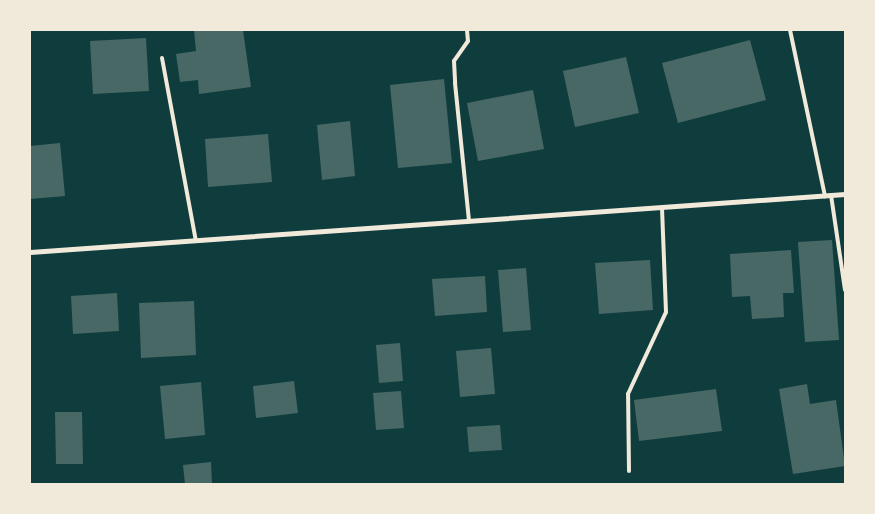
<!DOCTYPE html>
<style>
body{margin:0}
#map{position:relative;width:875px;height:514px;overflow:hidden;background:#0f3d3e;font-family:"PT Sans Narrow",sans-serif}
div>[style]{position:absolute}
.building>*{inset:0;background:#486865}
.service>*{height:4px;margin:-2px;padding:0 2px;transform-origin:2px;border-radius:2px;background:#f1e9da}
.minor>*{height:5px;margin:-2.5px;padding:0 2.5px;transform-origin:2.5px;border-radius:2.5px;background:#f1e9da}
span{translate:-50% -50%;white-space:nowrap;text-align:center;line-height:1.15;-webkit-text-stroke:4px #f1e9da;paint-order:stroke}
.frame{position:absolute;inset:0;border:31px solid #f1e9da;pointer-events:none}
</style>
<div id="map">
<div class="building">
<i style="clip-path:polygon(194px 30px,243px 30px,251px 87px,199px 94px,198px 80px,180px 82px,176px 54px,196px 51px)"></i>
<i style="clip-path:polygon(146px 38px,149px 91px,93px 94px,90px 41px)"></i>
<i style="clip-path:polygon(750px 40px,766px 100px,678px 123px,662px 63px)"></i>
<i style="clip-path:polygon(626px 57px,639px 113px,575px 127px,563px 71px)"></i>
<i style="clip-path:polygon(444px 79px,452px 163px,398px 168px,390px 85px)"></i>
<i style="clip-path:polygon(533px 90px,544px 149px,478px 161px,467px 103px)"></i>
<i style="clip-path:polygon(350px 121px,355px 176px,322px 180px,317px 125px)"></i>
<i style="clip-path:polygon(268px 134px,272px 182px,208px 187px,205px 139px)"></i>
<i style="clip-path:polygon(60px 143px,65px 196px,30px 199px,30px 146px)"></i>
<i style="clip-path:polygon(832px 240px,839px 340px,805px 342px,798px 242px)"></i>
<i style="clip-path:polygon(791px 250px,794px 293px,783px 293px,784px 317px,752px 319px,750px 296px,732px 297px,730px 254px)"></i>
<i style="clip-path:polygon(650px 260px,653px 310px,599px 314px,595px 263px)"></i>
<i style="clip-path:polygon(526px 268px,531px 330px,503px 332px,498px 270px)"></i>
<i style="clip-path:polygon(485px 276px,487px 312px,435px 316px,432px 279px)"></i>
<i style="clip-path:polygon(117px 293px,119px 331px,73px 334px,71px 296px)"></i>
<i style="clip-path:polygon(194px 301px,196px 355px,141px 358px,139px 303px)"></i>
<i style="clip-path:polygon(400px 343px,403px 381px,379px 383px,376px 345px)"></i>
<i style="clip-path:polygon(491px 348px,495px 394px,460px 397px,456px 351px)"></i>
<i style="clip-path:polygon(294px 381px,298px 413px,256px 418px,253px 386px)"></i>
<i style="clip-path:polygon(201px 382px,205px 435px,165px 439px,160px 386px)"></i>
<i style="clip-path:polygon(807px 384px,810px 404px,836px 400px,845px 466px,793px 474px,779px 389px)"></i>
<i style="clip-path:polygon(716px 389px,722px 431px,639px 441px,634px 400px)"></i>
<i style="clip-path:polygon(401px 391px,404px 428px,376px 430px,373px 393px)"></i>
<i style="clip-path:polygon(55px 412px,82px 412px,83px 464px,56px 464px)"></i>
<i style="clip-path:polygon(500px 425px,502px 450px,469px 452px,467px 427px)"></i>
<i style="clip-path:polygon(211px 462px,212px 484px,185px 484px,183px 465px)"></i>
</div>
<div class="service">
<i style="left:467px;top:30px;width:11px;rotate:85deg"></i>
<i style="left:468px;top:41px;width:24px;rotate:125deg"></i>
<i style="left:454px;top:61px;width:22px;rotate:87deg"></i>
<i style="left:455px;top:83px;width:139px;rotate:84.2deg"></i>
<i style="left:790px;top:30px;width:170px;rotate:78.1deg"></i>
<i style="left:162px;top:58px;width:186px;rotate:79.5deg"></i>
<i style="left:831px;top:195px;width:96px;rotate:81.6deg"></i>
<i style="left:629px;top:471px;width:77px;rotate:-90.7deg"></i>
<i style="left:628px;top:394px;width:90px;rotate:-65.1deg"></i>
<i style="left:666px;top:312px;width:105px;rotate:-92.2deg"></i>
</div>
<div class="minor">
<i style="left:30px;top:252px;width:817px;rotate:-4.07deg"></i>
</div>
<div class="frame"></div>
</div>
